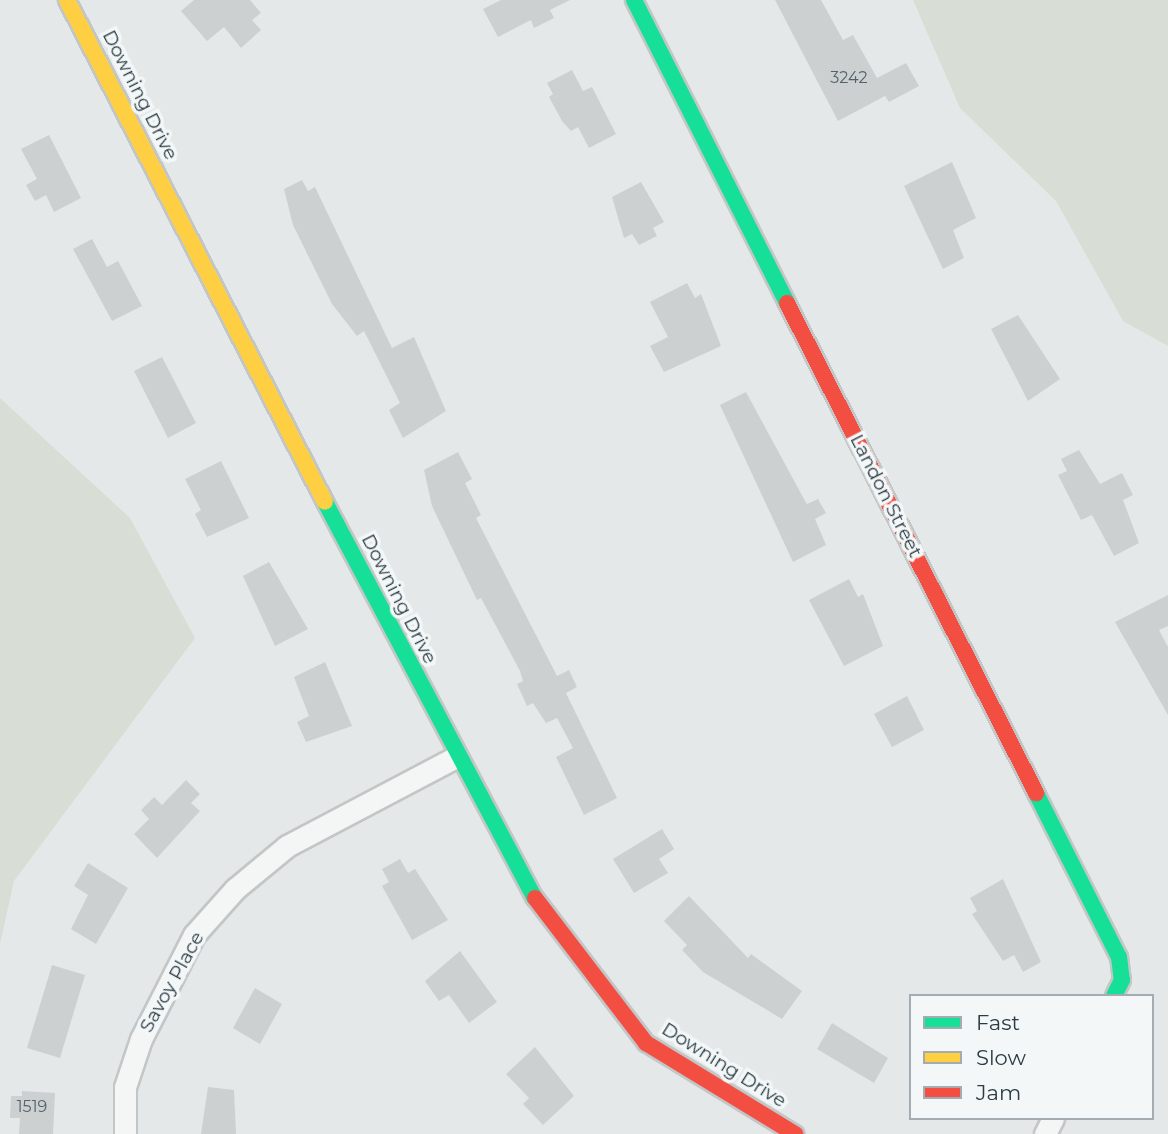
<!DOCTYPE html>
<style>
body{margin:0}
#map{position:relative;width:1168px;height:1134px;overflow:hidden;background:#e5e8e9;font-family:Montserrat,sans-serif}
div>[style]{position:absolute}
.green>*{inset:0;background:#d8ded5}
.building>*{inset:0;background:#cdd0d1}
.roads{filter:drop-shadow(2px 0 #c3c6c7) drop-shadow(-2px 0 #c3c6c7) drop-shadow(0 2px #c3c6c7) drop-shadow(0 -2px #c3c6c7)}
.street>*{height:21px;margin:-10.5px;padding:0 10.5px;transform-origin:10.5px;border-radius:10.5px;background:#f4f6f6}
.fast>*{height:16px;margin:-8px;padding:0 8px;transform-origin:8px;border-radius:8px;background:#16e098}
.slow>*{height:16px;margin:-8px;padding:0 8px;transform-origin:8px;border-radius:8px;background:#ffcf43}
.jam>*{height:16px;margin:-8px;padding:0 8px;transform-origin:8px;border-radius:8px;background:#f24e42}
span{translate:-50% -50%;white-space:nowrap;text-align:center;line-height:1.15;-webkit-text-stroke:7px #f3f7f8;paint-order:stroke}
.number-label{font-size:16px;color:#546267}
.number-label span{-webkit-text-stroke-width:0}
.street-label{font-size:19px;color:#2b3c43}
.legend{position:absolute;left:909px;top:994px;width:245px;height:126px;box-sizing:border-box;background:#f3f7f8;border:2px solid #a3acb0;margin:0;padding:9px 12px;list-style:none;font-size:21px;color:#2b3c43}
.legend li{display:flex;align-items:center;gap:14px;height:35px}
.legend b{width:35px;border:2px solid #a3acb0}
</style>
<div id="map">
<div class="green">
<i style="clip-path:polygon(913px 0,1168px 0,1168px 346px,1123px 321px,1056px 201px,960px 108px)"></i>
<i style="clip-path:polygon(0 398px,130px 518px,195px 638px,14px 881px,0 944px)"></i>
</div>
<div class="building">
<i style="clip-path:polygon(194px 0,250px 0,261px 13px,252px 20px,261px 30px,241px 48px,224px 27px,207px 41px,181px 11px)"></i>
<i style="clip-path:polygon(501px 0,570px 0,550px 10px,554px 18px,534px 28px,531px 20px,498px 37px,483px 9px)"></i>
<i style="clip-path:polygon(775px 0,821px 0,843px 40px,853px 35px,877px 78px,906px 63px,919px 86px,889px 102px,885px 96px,838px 121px)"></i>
<i style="clip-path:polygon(572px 70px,583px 91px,592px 87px,616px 134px,589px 148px,578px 127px,571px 131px,562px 121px,549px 97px,553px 94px,547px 83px)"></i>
<i style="clip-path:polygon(49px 135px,81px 198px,54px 212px,46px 195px,35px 201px,26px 185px,37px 179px,21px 149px)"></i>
<i style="clip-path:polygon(952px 162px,976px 218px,953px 230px,964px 258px,943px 269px,904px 186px)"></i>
<i style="clip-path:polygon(302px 180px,308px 191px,315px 187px,392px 348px,414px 337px,446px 411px,403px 438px,389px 410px,400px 403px,364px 331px,357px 336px,332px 304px,293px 225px,284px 189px)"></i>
<i style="clip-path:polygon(641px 182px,664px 222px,653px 228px,657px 236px,639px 245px,632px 234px,624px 238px,612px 197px)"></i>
<i style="clip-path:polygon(92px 239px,107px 267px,118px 261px,142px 306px,112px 321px,73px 249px)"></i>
<i style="clip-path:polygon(687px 283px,695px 298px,701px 294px,721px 346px,664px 372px,650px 346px,668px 337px,650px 302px)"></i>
<i style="clip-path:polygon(1018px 315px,1060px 379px,1028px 401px,991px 329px)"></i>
<i style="clip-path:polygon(162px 357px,196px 423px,168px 438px,134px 371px)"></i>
<i style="clip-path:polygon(746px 392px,804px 499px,807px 504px,818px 499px,826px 513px,815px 519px,826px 545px,793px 562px,720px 405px)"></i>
<i style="clip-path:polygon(1079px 450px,1100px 484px,1122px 473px,1133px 495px,1123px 500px,1139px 543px,1114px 556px,1092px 515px,1081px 520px,1058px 475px,1067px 471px,1061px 459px)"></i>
<i style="clip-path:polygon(458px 452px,472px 479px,465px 483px,481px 515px,476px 518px,557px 676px,569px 670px,577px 687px,566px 693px,617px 798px,584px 815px,556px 757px,573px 748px,557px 718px,546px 723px,533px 703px,527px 706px,517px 684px,523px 681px,520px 671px,481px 598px,477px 600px,432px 506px,424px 470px)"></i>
<i style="clip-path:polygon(221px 461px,249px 518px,207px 537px,195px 514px,201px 510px,185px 479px)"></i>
<i style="clip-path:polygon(269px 562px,308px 629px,275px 646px,243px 576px)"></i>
<i style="clip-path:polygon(849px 579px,858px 597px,863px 594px,883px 646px,844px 666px,809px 600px)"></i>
<i style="clip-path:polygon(1168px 595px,1168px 626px,1159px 630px,1168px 647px,1168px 715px,1115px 622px)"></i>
<i style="clip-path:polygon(325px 662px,352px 726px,306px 742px,297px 722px,309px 716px,294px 677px)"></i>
<i style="clip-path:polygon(907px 696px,924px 730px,892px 747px,874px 714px)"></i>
<i style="clip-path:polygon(186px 780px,200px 794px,191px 803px,200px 811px,157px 858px,134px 834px,149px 819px,141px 810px,154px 797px,162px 805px)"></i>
<i style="clip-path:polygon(662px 829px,674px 849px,659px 859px,668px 873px,634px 893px,613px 859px)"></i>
<i style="clip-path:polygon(400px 859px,408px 873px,415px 869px,448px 920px,412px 940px,382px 886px,389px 882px,382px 869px)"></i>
<i style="clip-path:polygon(88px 863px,128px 888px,96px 944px,71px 929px,88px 895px,74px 886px)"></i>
<i style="clip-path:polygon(1003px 879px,1041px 962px,1023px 972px,1014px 955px,1003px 961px,972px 914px,977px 911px,970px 898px)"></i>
<i style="clip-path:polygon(689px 896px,748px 958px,751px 954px,802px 991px,782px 1019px,703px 972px,682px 950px,687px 945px,664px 921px)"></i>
<i style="clip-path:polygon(460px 951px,497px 1002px,469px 1023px,449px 995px,439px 1001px,425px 981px)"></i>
<i style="clip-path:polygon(52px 965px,85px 975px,60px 1058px,27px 1048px)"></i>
<i style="clip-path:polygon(255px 988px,282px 1004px,260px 1044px,233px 1028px)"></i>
<i style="clip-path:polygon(832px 1023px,888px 1058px,874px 1083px,817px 1049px)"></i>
<i style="clip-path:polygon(535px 1047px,574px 1096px,543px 1125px,523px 1104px,529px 1098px,506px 1074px)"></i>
<i style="clip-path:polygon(208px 1087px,234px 1090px,236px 1134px,201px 1134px)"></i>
<i style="clip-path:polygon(22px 1091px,55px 1093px,53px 1134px,19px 1134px,20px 1118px,10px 1118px,11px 1096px,22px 1096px)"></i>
</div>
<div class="roads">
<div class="street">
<i style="left:125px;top:1134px;width:47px;rotate:-90deg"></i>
<i style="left:125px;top:1087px;width:51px;rotate:-71.6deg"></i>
<i style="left:141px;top:1039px;width:117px;rotate:-63deg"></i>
<i style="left:194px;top:935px;width:62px;rotate:-48.3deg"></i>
<i style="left:235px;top:889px;width:67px;rotate:-39.6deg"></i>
<i style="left:287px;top:846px;width:191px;rotate:-27.8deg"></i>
<i style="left:1045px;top:1134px;width:18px;rotate:-63deg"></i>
</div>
<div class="fast">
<i style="left:634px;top:0;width:339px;rotate:63.2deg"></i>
<i style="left:325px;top:502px;width:448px;rotate:62.1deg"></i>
<i style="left:1036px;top:793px;width:184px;rotate:63.2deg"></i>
<i style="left:1119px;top:957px;width:23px;rotate:83deg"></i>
<i style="left:1122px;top:980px;width:18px;rotate:117deg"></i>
</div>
<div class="slow">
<i style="left:67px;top:0;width:564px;rotate:62.8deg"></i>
</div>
<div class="jam">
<i style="left:787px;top:303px;width:550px;rotate:63.06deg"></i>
<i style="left:535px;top:898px;width:183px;rotate:52.6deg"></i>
<i style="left:646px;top:1043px;width:175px;rotate:31.4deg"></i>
</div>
</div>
<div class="number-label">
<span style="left:849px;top:78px">3242</span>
<span style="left:32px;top:1107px">1519</span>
</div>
<div class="street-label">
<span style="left:140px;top:95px;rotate:63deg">Downing Drive</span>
<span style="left:886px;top:496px;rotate:63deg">Landon Street</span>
<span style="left:399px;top:599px;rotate:63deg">Downing Drive</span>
<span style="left:172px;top:982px;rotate:-61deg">Savoy Place</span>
<span style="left:724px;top:1065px;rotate:32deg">Downing Drive</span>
</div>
<ul class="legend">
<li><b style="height:9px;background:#16e098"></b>Fast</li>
<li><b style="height:9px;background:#ffcf43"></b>Slow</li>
<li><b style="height:9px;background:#f24e42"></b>Jam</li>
</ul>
</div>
